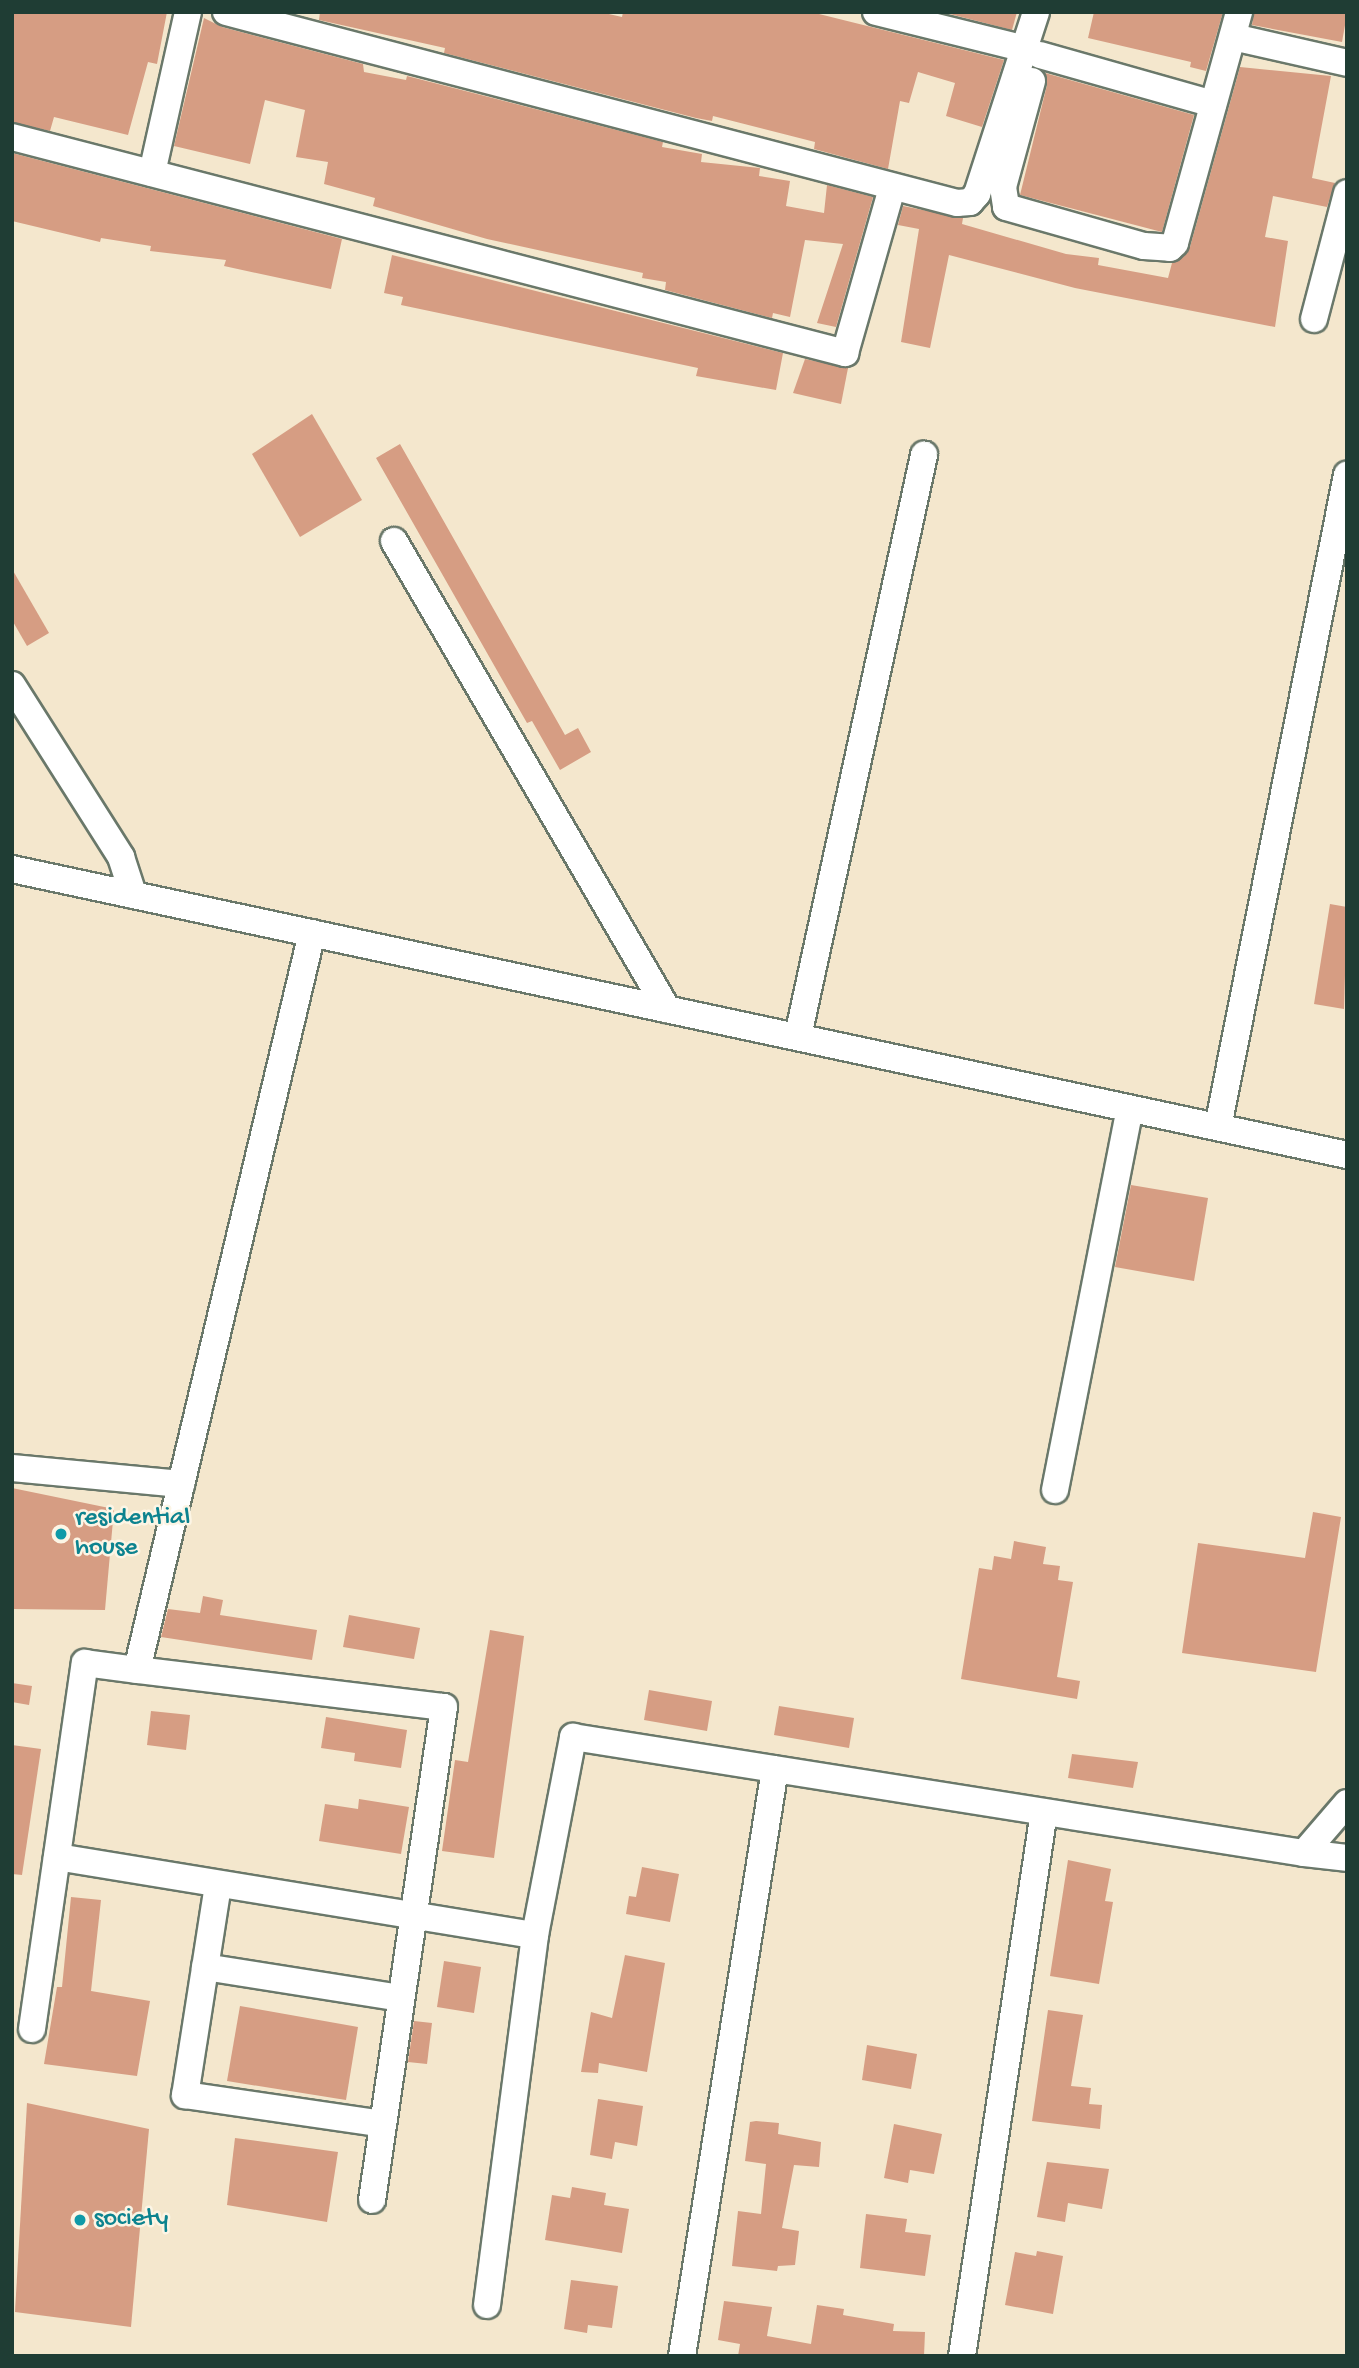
<!DOCTYPE html>
<style>
body{margin:0}
#map{position:relative;width:1359px;height:2368px;overflow:hidden;background:#f4e7cd;font-family:"Gochi Hand",sans-serif}
div>[style]{position:absolute}
.building>*{inset:0;background:#d69d83}
.roads{filter:drop-shadow(2px 0 #6a786a) drop-shadow(-2px 0 #6a786a) drop-shadow(0 2px #6a786a) drop-shadow(0 -2px #6a786a)}
.street>*{height:26px;margin:-13px;padding:0 13px;transform-origin:13px;border-radius:13px;background:#fff}
.dots>*{width:19px;height:19px;translate:-50% -50%;box-sizing:border-box;border:4px solid #fcf5e5;border-radius:50%}
span{translate:-50% -50%;white-space:nowrap;text-align:center;line-height:1.15;-webkit-text-stroke:5px #fcf5e5;paint-order:stroke}
.culture-label{font-size:26px;color:#0d838f}
.left{translate:0 -50%;text-align:left}
.frame{position:absolute;inset:0;border:14px solid #1f3d34;pointer-events:none}
</style>
<div id="map">
<div class="building">
<i style="clip-path:polygon(12px 12px,167px 12px,157px 64px,148px 62px,128px 135px,54px 117px,50px 131px,12px 122px)"></i>
<i style="clip-path:polygon(320px 12px,600px 12px,622px 17px,623px 12px,811px 12px,1004px 60px,982px 127px,946px 116px,955px 83px,918px 72px,909px 103px,900px 101px,888px 169px,814px 149px,815px 142px,713px 116px,712px 121px,696px 118px,444px 53px,445px 48px,319px 20px)"></i>
<i style="clip-path:polygon(942px 12px,1017px 12px,1012px 30px)"></i>
<i style="clip-path:polygon(1094px 12px,1223px 12px,1206px 71px,1190px 67px,1191px 62px,1088px 38px)"></i>
<i style="clip-path:polygon(1254px 12px,1347px 14px,1342px 42px,1252px 25px)"></i>
<i style="clip-path:polygon(204px 18px,222px 27px,363px 64px,364px 72px,406px 80px,407px 76px,663px 142px,662px 147px,702px 154px,701px 162px,760px 168px,759px 176px,790px 181px,786px 206px,824px 213px,827px 185px,873px 197px,836px 327px,817px 323px,843px 244px,805px 240px,790px 317px,773px 313px,772px 318px,665px 290px,666px 282px,642px 278px,643px 273px,487px 239px,373px 206px,375px 198px,324px 184px,328px 162px,296px 157px,305px 110px,265px 100px,250px 164px,174px 146px)"></i>
<i style="clip-path:polygon(1240px 67px,1331px 76px,1312px 178px,1335px 183px,1327px 207px,1273px 196px,1265px 237px,1288px 241px,1275px 327px,1075px 288px,949px 255px,930px 348px,901px 342px,919px 229px,898px 225px,903px 206px,963px 218px,962px 224px,1066px 254px,1099px 258px,1098px 265px,1168px 278px,1172px 263px,1190px 247px)"></i>
<i style="clip-path:polygon(1045px 73px,1194px 115px,1162px 232px,1020px 195px,1047px 85px)"></i>
<i style="clip-path:polygon(12px 153px,342px 239px,331px 289px,224px 266px,226px 260px,150px 251px,151px 246px,101px 238px,100px 242px,12px 221px)"></i>
<i style="clip-path:polygon(392px 255px,783px 353px,776px 390px,696px 376px,698px 368px,401px 305px,403px 297px,384px 293px)"></i>
<i style="clip-path:polygon(805px 359px,848px 368px,841px 404px,793px 393px)"></i>
<i style="clip-path:polygon(312px 414px,362px 500px,300px 537px,252px 454px)"></i>
<i style="clip-path:polygon(400px 444px,565px 735px,578px 728px,591px 752px,560px 770px,532px 721px,527px 723px,376px 458px)"></i>
<i style="clip-path:polygon(12px 569px,49px 633px,27px 646px,12px 620px)"></i>
<i style="clip-path:polygon(1330px 904px,1347px 907px,1344px 1009px,1314px 1004px)"></i>
<i style="clip-path:polygon(1131px 1185px,1208px 1198px,1194px 1281px,1115px 1267px)"></i>
<i style="clip-path:polygon(12px 1488px,114px 1509px,105px 1610px,12px 1609px)"></i>
<i style="clip-path:polygon(1313px 1512px,1341px 1517px,1316px 1672px,1182px 1653px,1198px 1543px,1305px 1558px)"></i>
<i style="clip-path:polygon(1014px 1541px,1046px 1547px,1043px 1564px,1060px 1566px,1058px 1580px,1073px 1582px,1057px 1677px,1080px 1681px,1077px 1699px,961px 1679px,979px 1568px,992px 1570px,994px 1556px,1011px 1559px)"></i>
<i style="clip-path:polygon(203px 1596px,223px 1600px,220px 1615px,317px 1630px,312px 1660px,161px 1637px,168px 1609px,200px 1613px)"></i>
<i style="clip-path:polygon(349px 1615px,420px 1628px,414px 1659px,343px 1647px)"></i>
<i style="clip-path:polygon(490px 1630px,524px 1636px,494px 1858px,442px 1851px,455px 1760px,468px 1762px)"></i>
<i style="clip-path:polygon(12px 1683px,32px 1686px,29px 1705px,12px 1702px)"></i>
<i style="clip-path:polygon(649px 1690px,712px 1701px,707px 1731px,644px 1720px)"></i>
<i style="clip-path:polygon(779px 1706px,854px 1718px,849px 1748px,774px 1735px)"></i>
<i style="clip-path:polygon(151px 1711px,190px 1715px,186px 1750px,147px 1745px)"></i>
<i style="clip-path:polygon(326px 1717px,407px 1730px,401px 1768px,354px 1761px,355px 1753px,321px 1748px)"></i>
<i style="clip-path:polygon(12px 1745px,41px 1749px,22px 1875px,12px 1874px)"></i>
<i style="clip-path:polygon(1072px 1754px,1138px 1762px,1133px 1788px,1068px 1778px)"></i>
<i style="clip-path:polygon(359px 1799px,409px 1807px,401px 1854px,319px 1841px,325px 1804px,358px 1809px)"></i>
<i style="clip-path:polygon(1068px 1860px,1111px 1869px,1105px 1901px,1113px 1902px,1099px 1984px,1050px 1976px)"></i>
<i style="clip-path:polygon(642px 1867px,679px 1874px,670px 1922px,626px 1914px,629px 1896px,636px 1897px)"></i>
<i style="clip-path:polygon(71px 1897px,101px 1900px,91px 1991px,150px 2001px,137px 2076px,44px 2064px,57px 1987px,62px 1987px)"></i>
<i style="clip-path:polygon(625px 1955px,665px 1963px,647px 2072px,599px 2063px,598px 2073px,581px 2072px,591px 2012px,612px 2018px)"></i>
<i style="clip-path:polygon(444px 1961px,481px 1967px,474px 2013px,437px 2007px)"></i>
<i style="clip-path:polygon(240px 2006px,358px 2027px,346px 2100px,227px 2081px)"></i>
<i style="clip-path:polygon(1048px 2010px,1083px 2015px,1071px 2086px,1091px 2088px,1089px 2104px,1102px 2105px,1100px 2129px,1032px 2121px)"></i>
<i style="clip-path:polygon(414px 2021px,432px 2023px,427px 2064px,408px 2062px)"></i>
<i style="clip-path:polygon(867px 2045px,917px 2054px,911px 2089px,862px 2080px)"></i>
<i style="clip-path:polygon(598px 2099px,643px 2106px,637px 2146px,615px 2142px,612px 2159px,590px 2155px)"></i>
<i style="clip-path:polygon(27px 2103px,149px 2129px,131px 2327px,15px 2312px)"></i>
<i style="clip-path:polygon(756px 2121px,779px 2123px,778px 2134px,821px 2142px,819px 2167px,794px 2165px,782px 2228px,799px 2231px,795px 2265px,778px 2266px,777px 2271px,732px 2266px,738px 2211px,761px 2214px,766px 2164px,745px 2161px,750px 2122px)"></i>
<i style="clip-path:polygon(894px 2124px,942px 2134px,934px 2174px,910px 2170px,908px 2183px,884px 2178px)"></i>
<i style="clip-path:polygon(235px 2138px,338px 2152px,327px 2222px,227px 2205px)"></i>
<i style="clip-path:polygon(1047px 2162px,1109px 2169px,1102px 2209px,1068px 2203px,1065px 2222px,1037px 2217px)"></i>
<i style="clip-path:polygon(572px 2187px,606px 2193px,604px 2205px,629px 2209px,622px 2253px,545px 2240px,552px 2195px,570px 2198px)"></i>
<i style="clip-path:polygon(866px 2214px,907px 2219px,905px 2232px,931px 2235px,925px 2276px,860px 2268px)"></i>
<i style="clip-path:polygon(1037px 2251px,1063px 2256px,1053px 2314px,1005px 2305px,1015px 2252px,1036px 2256px)"></i>
<i style="clip-path:polygon(571px 2280px,618px 2286px,612px 2328px,588px 2325px,587px 2333px,564px 2329px)"></i>
<i style="clip-path:polygon(724px 2301px,772px 2307px,767px 2336px,811px 2344px,817px 2305px,844px 2309px,843px 2315px,894px 2324px,893px 2331px,925px 2332px,924px 2356px,738px 2356px,740px 2344px,718px 2340px)"></i>
</div>
<div class="roads">
<div class="street">
<i style="left:226px;top:12px;width:756px;rotate:14.64deg"></i>
<i style="left:957px;top:203px;width:13px;rotate:-4deg"></i>
<i style="left:970px;top:202px;width:11px;rotate:-49deg"></i>
<i style="left:977px;top:194px;width:191px;rotate:-72deg"></i>
<i style="left:876px;top:12px;width:154px;rotate:13.9deg"></i>
<i style="left:1233px;top:37px;width:117px;rotate:12.8deg"></i>
<i style="left:1040px;top:55px;width:180px;rotate:15.8deg"></i>
<i style="left:1032px;top:81px;width:110px;rotate:105.3deg"></i>
<i style="left:1003px;top:187px;width:20px;rotate:81deg"></i>
<i style="left:1006px;top:207px;width:143px;rotate:15.8deg"></i>
<i style="left:1144px;top:246px;width:26px;rotate:4deg"></i>
<i style="left:1170px;top:248px;width:7px;rotate:-45deg"></i>
<i style="left:1175px;top:243px;width:240px;rotate:-74.5deg"></i>
<i style="left:12px;top:137px;width:861px;rotate:14.54deg"></i>
<i style="left:845px;top:353px;width:172px;rotate:-74.1deg"></i>
<i style="left:152px;top:173px;width:165px;rotate:-77.4deg"></i>
<i style="left:1314px;top:319px;width:130px;rotate:-75.3deg"></i>
<i style="left:394px;top:541px;width:542px;rotate:59.74deg"></i>
<i style="left:12px;top:685px;width:204px;rotate:57.6deg"></i>
<i style="left:121px;top:857px;width:40px;rotate:72deg"></i>
<i style="left:12px;top:869px;width:1365px;rotate:12.09deg"></i>
<i style="left:312px;top:933px;width:757px;rotate:103.36deg"></i>
<i style="left:137px;top:1670px;width:309px;rotate:6.9deg"></i>
<i style="left:444px;top:1707px;width:498px;rotate:98.3deg"></i>
<i style="left:798px;top:1036px;width:595px;rotate:-77.76deg"></i>
<i style="left:1218px;top:1127px;width:665px;rotate:-78.81deg"></i>
<i style="left:12px;top:1468px;width:170px;rotate:5.4deg"></i>
<i style="left:1055px;top:1490px;width:388px;rotate:-78.9deg"></i>
<i style="left:1304px;top:1853px;width:43px;rotate:6.6deg"></i>
<i style="left:57px;top:1857px;width:484px;rotate:9.3deg"></i>
<i style="left:535px;top:1935px;width:202px;rotate:-79.1deg"></i>
<i style="left:573px;top:1737px;width:740px;rotate:9.02deg"></i>
<i style="left:1304px;top:1853px;width:66px;rotate:-49.3deg"></i>
<i style="left:218px;top:1885px;width:213px;rotate:98.9deg"></i>
<i style="left:185px;top:2095px;width:200px;rotate:8.3deg"></i>
<i style="left:205px;top:1967px;width:198px;rotate:9deg"></i>
<i style="left:32px;top:2029px;width:370px;rotate:-81.8deg"></i>
<i style="left:85px;top:1663px;width:52px;rotate:7.7deg"></i>
<i style="left:487px;top:2305px;width:373px;rotate:-82.6deg"></i>
<i style="left:682px;top:2356px;width:594px;rotate:-81deg"></i>
<i style="left:962px;top:2356px;width:550px;rotate:-81.43deg"></i>
</div>
</div>
<div class="dots">
<i style="left:61px;top:1534px;background:#0f9aa8"></i>
<i style="left:80px;top:2220px;background:#0f9aa8"></i>
</div>
<div class="culture-label">
<span class="left" style="left:75px;top:1534px">residential<br>house</span>
<span class="left" style="left:94px;top:2220px">society</span>
</div>
<div class="frame"></div>
</div>
